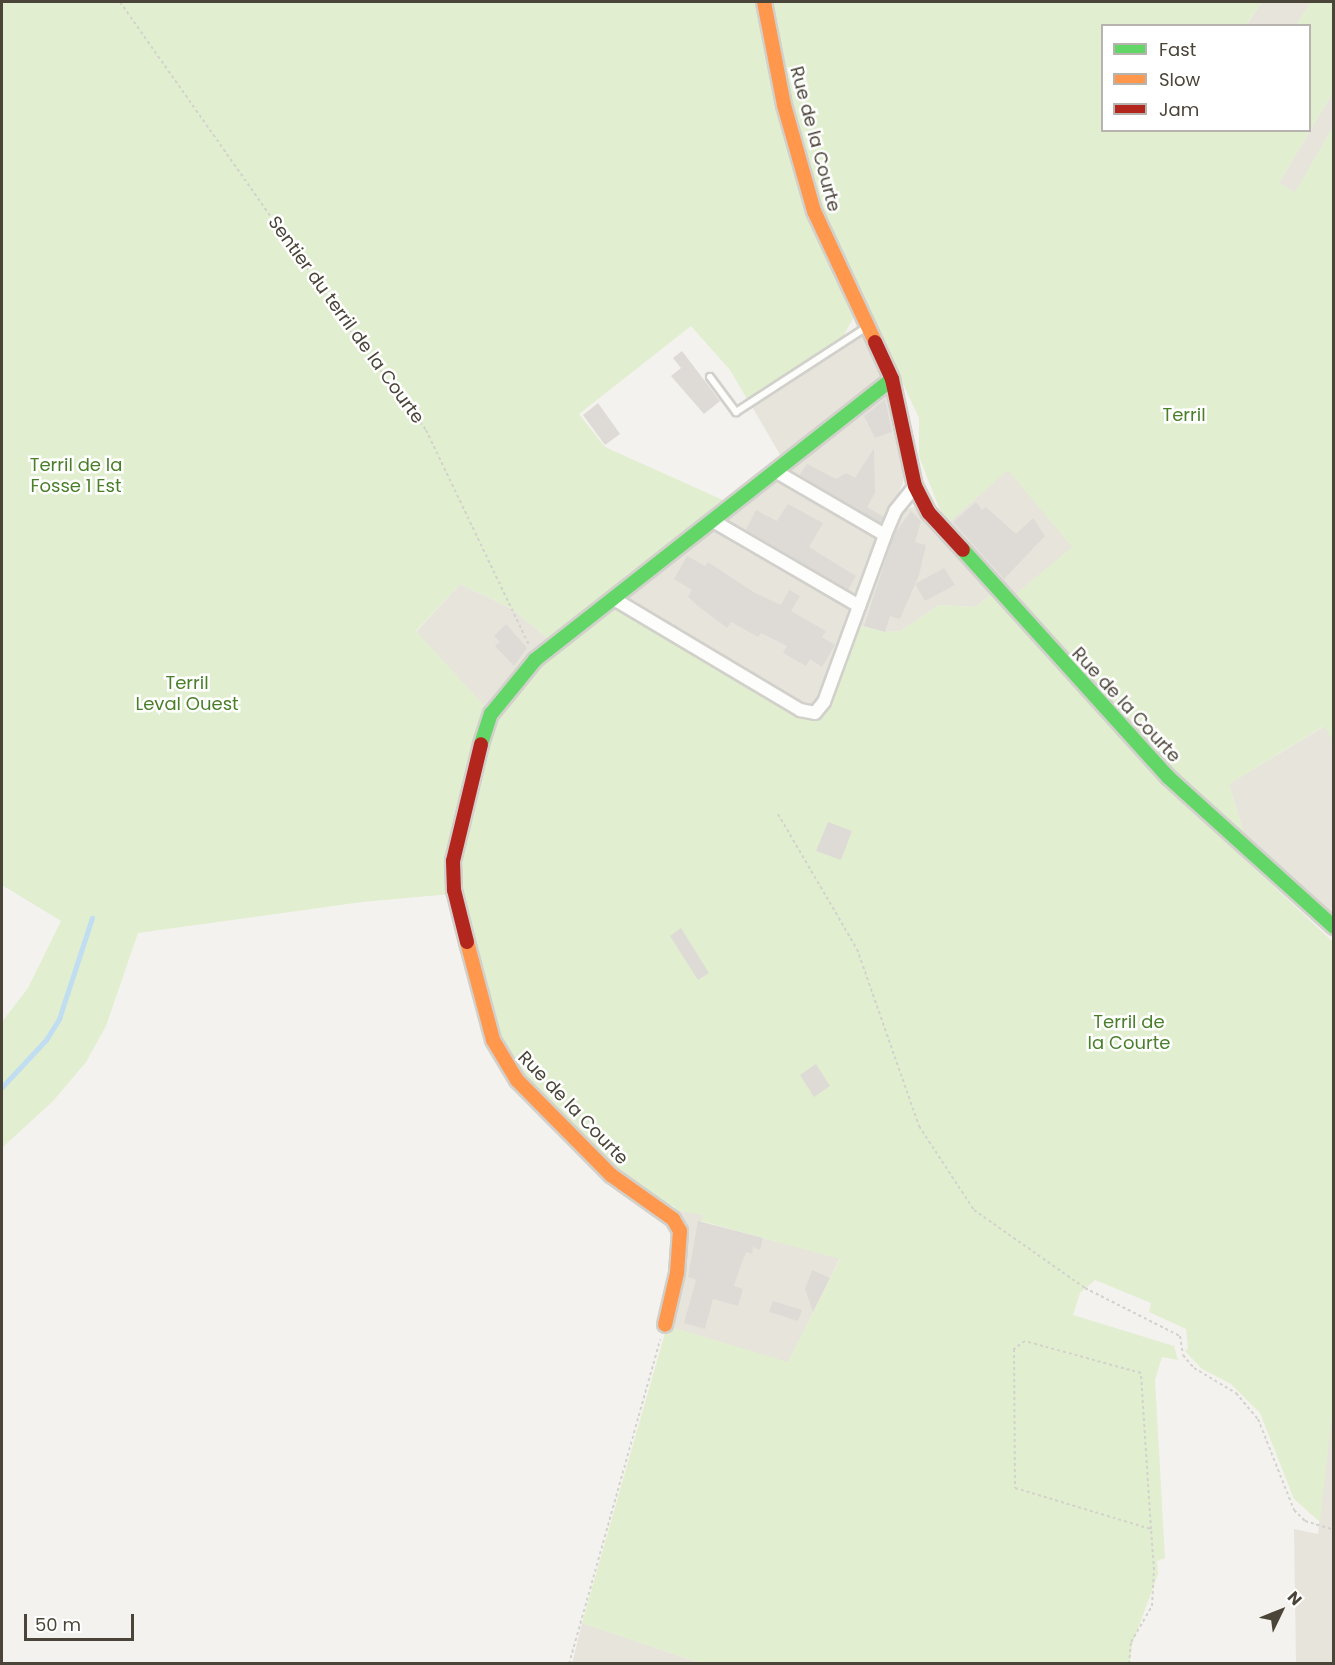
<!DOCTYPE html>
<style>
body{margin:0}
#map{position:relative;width:1335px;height:1665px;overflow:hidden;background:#f4f2ee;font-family:Poppins,sans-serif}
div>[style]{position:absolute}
.residential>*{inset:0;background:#e7e4dc}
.green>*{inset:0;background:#e1eecf}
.stream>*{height:4.5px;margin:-2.25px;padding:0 2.25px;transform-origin:2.25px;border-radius:2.25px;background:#c0ddf1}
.building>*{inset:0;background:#dedbd6}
.path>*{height:2px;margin-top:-1px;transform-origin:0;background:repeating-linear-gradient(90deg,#d3d2cc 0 3px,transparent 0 6px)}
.roads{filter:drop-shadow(2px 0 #d2d0cb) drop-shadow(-2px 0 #d2d0cb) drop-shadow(0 2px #d2d0cb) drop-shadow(0 -2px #d2d0cb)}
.lane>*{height:6px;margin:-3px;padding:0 3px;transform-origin:3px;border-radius:3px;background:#fdfdfc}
.street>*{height:12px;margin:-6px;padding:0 6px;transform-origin:6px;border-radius:6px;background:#fdfdfc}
.fast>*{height:14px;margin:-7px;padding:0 7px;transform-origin:7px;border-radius:7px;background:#63d668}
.slow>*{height:14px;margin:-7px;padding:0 7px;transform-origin:7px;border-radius:7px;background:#ff974d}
.jam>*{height:14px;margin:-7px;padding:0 7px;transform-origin:7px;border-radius:7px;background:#b3261e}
span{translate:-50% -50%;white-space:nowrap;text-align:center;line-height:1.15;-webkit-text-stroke:5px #fff;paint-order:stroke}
.street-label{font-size:18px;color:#4b4439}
.park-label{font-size:18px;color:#4a7f2a}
.frame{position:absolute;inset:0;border:3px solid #4b4439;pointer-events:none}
.legend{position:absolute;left:1101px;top:24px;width:210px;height:108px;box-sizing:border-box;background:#fff;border:2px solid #b7b4b0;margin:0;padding:8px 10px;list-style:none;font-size:18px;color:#4b4439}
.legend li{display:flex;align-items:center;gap:12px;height:30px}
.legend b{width:30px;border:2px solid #b7b4b0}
.north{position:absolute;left:1251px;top:1581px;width:60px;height:60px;-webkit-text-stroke:4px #fff;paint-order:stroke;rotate:47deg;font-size:16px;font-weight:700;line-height:24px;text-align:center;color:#4b4439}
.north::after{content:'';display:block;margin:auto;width:21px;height:27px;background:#4b4439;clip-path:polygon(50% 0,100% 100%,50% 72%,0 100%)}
.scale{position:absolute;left:24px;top:1614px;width:110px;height:27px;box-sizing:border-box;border:3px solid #4b4439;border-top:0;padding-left:8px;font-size:18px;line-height:21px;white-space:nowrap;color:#4b4439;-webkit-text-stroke:4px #fff;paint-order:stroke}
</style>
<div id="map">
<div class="residential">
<i style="clip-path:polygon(1262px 2px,1311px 2px,1296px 25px,1246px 26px)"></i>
<i style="clip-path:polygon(1333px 92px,1333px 127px,1295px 193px,1279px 183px)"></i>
<i style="clip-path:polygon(866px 332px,886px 377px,782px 458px,751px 405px)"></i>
<i style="clip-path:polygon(886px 391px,905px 472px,903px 482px,817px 707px,807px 709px,623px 600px)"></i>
<i style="clip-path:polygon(1008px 469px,1073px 547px,1011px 598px,945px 525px)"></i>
<i style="clip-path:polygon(914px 507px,992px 594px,975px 607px,939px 605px,901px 631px,885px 632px,857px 625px,901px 511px)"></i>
<i style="clip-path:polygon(460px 584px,512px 609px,551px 641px,488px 710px,416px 632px)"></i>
<i style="clip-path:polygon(1325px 726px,1334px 741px,1333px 921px,1246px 841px,1229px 784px)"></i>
<i style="clip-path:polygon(673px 1210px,704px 1215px,701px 1222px,840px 1258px,788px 1363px,667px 1326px)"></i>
<i style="clip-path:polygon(1333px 1397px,1333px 1663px,1296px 1663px,1294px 1529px,1318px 1534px)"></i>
<i style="clip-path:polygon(582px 1623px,700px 1663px,572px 1664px)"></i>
</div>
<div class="green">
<i style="clip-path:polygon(2px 2px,758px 2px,780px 121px,803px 206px,853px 318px,843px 337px,747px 399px,730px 370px,691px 326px,579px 414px,605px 447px,725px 501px,627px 575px,551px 641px,512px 609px,460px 584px,416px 631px,488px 710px,451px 894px,362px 902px,138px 933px,106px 1026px,86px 1062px,53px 1101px,2px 1148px,2px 1022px,28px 988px,61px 921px,2px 885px)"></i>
<i style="clip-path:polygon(770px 2px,1262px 2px,1246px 25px,1102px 26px,1102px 130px,1310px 130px,1310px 26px,1296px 25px,1311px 2px,1333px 2px,1333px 92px,1279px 183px,1295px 192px,1333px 127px,1333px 741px,1324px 726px,1229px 784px,1246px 841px,1187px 785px,1011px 598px,1072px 547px,1008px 470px,949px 522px,939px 508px,919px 456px,919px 418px,811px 187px)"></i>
<i style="clip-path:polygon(992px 594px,1162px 782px,1333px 942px,1334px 1397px,1320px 1522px,1294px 1499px,1260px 1413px,1231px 1384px,1202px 1369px,1185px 1351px,1188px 1348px,1186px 1329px,1149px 1312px,1151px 1303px,1095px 1280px,1080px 1293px,1073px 1315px,1174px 1346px,1178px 1360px,1162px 1357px,1155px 1380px,1165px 1558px,1157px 1561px,1158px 1574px,1132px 1645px,1130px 1663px,700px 1663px,582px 1623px,667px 1326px,788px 1362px,840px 1259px,701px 1221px,703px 1215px,673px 1210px,675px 1207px,635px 1189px,507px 1062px,457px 871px,477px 763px,509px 695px,555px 651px,615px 604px,810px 718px,857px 625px,885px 632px,901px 631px,939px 605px,975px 607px)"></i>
</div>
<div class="stream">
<i style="left:2px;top:1087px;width:64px;rotate:-46.9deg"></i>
<i style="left:46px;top:1040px;width:25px;rotate:-58deg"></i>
<i style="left:59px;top:1019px;width:106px;rotate:-71.9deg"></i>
</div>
<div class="building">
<i style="clip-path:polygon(682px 351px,720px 401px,704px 414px,671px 376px,681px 368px,673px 358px)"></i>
<i style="clip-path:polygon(885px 399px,892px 432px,875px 438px,864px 416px)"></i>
<i style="clip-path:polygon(598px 403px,620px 434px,605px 445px,583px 415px)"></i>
<i style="clip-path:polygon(874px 448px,875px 493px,867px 507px,884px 517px,881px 523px,799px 476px,807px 464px,836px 479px,846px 473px,855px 478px)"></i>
<i style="clip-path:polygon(976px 502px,982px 510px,986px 507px,1016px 534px,1033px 518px,1045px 536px,1004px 579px,953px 522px)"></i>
<i style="clip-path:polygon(788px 504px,823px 523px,809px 547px,856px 576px,848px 590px,746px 530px,756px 510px,777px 521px)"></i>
<i style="clip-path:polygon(911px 511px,921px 521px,915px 542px,926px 545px,919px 575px,900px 619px,890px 616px,885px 632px,864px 626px,894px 534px)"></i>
<i style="clip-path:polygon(687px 556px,705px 566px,708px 562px,755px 593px,781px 605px,789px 590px,800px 596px,791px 611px,826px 631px,822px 637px,835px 645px,822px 667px,810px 659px,806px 666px,783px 653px,787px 646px,761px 633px,758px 637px,731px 622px,727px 628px,698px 606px,688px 597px,692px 590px,674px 579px)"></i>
<i style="clip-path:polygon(944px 568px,955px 585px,925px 601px,915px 584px)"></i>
<i style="clip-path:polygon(506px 624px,527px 648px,514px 666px,495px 646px,500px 642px,494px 636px)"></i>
<i style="clip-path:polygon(828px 822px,852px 831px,841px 860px,816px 851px)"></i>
<i style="clip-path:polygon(681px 928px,709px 973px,698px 980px,670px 936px)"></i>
<i style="clip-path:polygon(816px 1064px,830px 1086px,814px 1097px,800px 1075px)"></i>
<i style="clip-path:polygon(698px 1221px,763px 1238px,760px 1250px,753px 1247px,752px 1254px,746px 1252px,741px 1265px,734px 1286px,743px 1289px,738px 1306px,713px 1299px,705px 1329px,684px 1323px,696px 1280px,688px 1277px)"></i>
<i style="clip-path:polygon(812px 1270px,830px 1278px,813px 1312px,805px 1289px)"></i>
<i style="clip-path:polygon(773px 1301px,802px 1310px,798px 1321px,769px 1312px)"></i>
</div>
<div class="path">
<i style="left:120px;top:2px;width:414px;rotate:54.9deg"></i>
<i style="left:358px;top:341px;width:112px;rotate:52.6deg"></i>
<i style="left:426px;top:430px;width:238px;rotate:64.4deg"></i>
<i style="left:778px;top:814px;width:156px;rotate:59.7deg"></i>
<i style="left:857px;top:949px;width:188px;rotate:70.7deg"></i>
<i style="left:919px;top:1126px;width:100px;rotate:56.8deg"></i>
<i style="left:974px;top:1210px;width:136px;rotate:35.1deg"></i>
<i style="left:1085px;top:1288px;width:106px;rotate:26.8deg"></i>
<i style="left:1180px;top:1336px;width:19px;rotate:81deg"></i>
<i style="left:1183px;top:1355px;width:17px;rotate:50deg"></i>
<i style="left:1194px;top:1368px;width:49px;rotate:30.8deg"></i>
<i style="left:1236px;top:1393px;width:34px;rotate:50deg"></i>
<i style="left:1258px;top:1419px;width:98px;rotate:68.4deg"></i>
<i style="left:1294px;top:1510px;width:16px;rotate:45deg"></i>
<i style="left:1305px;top:1521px;width:30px;rotate:17deg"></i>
<i style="left:569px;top:1664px;width:337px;rotate:-74.3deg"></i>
<i style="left:1129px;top:1664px;width:22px;rotate:-85deg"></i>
<i style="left:1131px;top:1642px;width:42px;rotate:-59.7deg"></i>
<i style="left:1152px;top:1606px;width:36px;rotate:-87deg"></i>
<i style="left:1154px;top:1570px;width:41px;rotate:-94.2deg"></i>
<i style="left:1151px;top:1529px;width:156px;rotate:-93.7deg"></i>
<i style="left:1141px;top:1373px;width:120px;rotate:-164.6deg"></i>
<i style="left:1025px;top:1341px;width:14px;rotate:144deg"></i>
<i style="left:1014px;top:1349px;width:139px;rotate:89.6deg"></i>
<i style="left:1015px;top:1488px;width:142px;rotate:16.8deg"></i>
</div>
<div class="roads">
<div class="lane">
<i style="left:710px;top:377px;width:44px;rotate:53.4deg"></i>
<i style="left:736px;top:412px;width:156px;rotate:-33deg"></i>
</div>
<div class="street">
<i style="left:775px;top:471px;width:127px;rotate:30.2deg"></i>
<i style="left:713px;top:521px;width:169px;rotate:30.2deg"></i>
<i style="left:614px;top:599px;width:217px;rotate:30.8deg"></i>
<i style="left:800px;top:710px;width:15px;rotate:11deg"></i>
<i style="left:815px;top:713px;width:14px;rotate:-51deg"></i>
<i style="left:824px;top:702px;width:178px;rotate:-69.9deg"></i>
<i style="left:885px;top:535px;width:26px;rotate:-67deg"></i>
<i style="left:895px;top:511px;width:32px;rotate:-51deg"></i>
</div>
<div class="fast">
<i style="left:963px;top:550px;width:306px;rotate:47.9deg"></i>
<i style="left:1168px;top:777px;width:224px;rotate:42.1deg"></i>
<i style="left:481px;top:744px;width:32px;rotate:-72deg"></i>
<i style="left:491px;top:714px;width:70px;rotate:-50.8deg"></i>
<i style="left:535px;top:660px;width:454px;rotate:-38.2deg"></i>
</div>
<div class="slow">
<i style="left:764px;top:2px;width:105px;rotate:79deg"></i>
<i style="left:784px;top:105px;width:110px;rotate:74.2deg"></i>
<i style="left:814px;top:211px;width:145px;rotate:65deg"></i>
<i style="left:467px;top:942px;width:101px;rotate:75.1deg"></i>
<i style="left:493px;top:1040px;width:47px;rotate:59deg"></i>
<i style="left:517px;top:1080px;width:134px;rotate:45.3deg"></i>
<i style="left:611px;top:1175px;width:76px;rotate:35.4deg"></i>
<i style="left:673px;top:1219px;width:14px;rotate:60deg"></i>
<i style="left:680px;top:1231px;width:42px;rotate:94.1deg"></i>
<i style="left:677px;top:1273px;width:53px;rotate:103deg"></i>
</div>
<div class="jam">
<i style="left:875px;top:342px;width:41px;rotate:65.3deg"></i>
<i style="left:892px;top:379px;width:109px;rotate:77.9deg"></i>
<i style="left:915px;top:486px;width:30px;rotate:63deg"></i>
<i style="left:929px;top:513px;width:50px;rotate:47.4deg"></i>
<i style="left:467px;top:942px;width:54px;rotate:-104deg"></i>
<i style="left:454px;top:890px;width:29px;rotate:-92deg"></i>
<i style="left:453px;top:861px;width:120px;rotate:-76.5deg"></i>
</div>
</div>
<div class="street-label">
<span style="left:815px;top:139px;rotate:75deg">Rue de la Courte</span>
<span style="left:346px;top:320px;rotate:54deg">Sentier du terril de la Courte</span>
<span style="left:1126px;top:705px;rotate:47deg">Rue de la Courte</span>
<span style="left:573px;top:1108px;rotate:46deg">Rue de la Courte</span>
</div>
<div class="park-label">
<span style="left:1184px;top:415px">Terril</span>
<span style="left:76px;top:476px">Terril de la<br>Fosse 1 Est</span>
<span style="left:187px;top:694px">Terril<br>Leval Ouest</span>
<span style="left:1129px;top:1033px">Terril de<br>la Courte</span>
</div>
<div class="frame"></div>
<ul class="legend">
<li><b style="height:8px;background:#63d668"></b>Fast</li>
<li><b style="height:8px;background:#ff974d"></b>Slow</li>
<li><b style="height:8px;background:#b3261e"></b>Jam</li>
</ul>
<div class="north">N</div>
<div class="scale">50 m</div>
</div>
